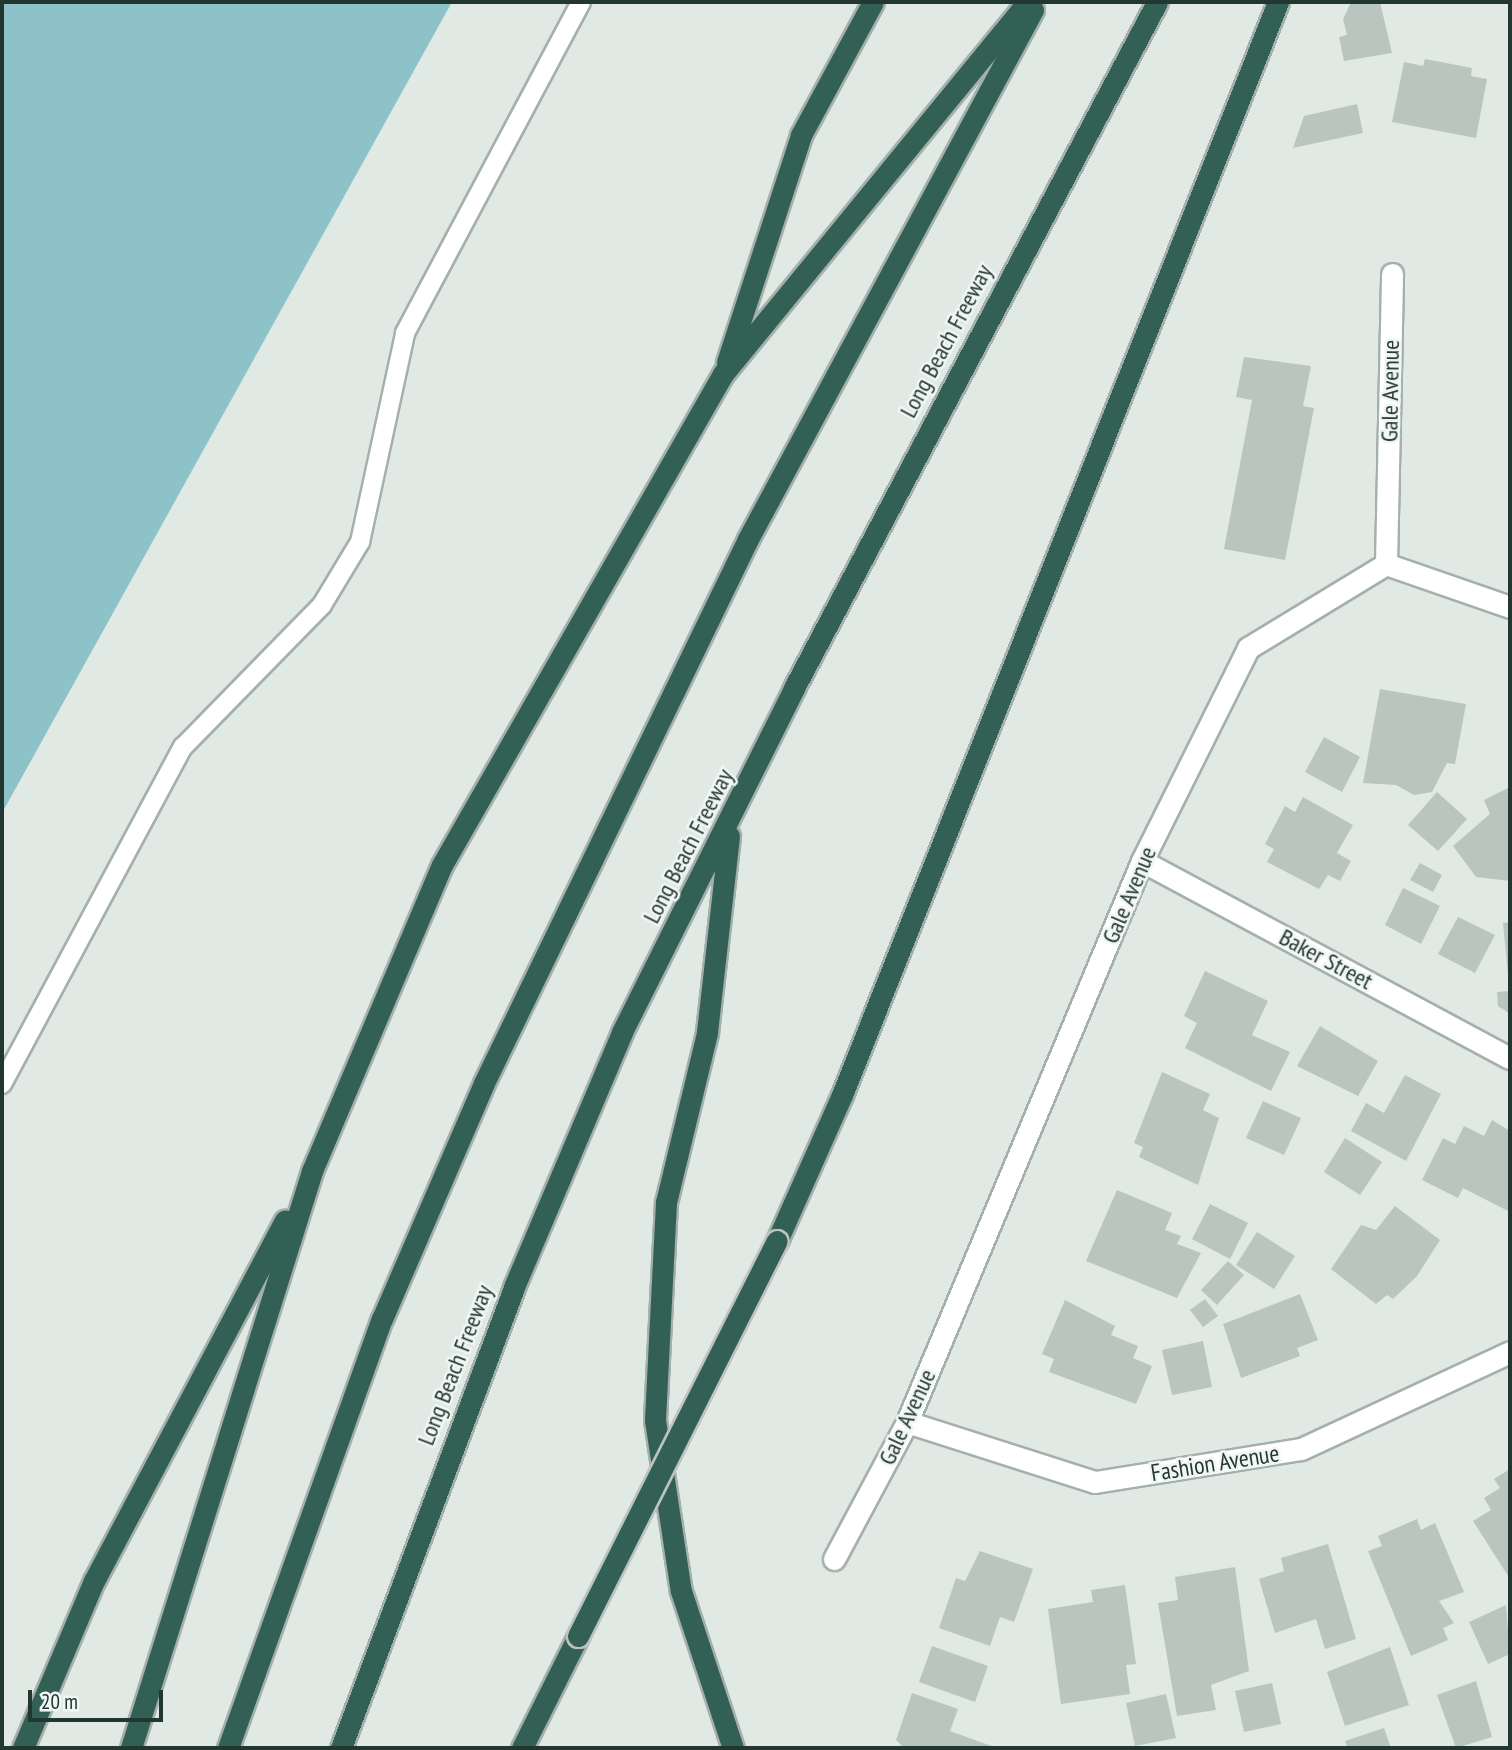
<!DOCTYPE html>
<style>
body{margin:0}
#map{position:relative;width:1512px;height:1750px;overflow:hidden;background:#e0e9e4;font-family:"PT Sans Narrow",sans-serif}
div>[style]{position:absolute}
.water>*{inset:0;background:#8dc3c8}
.building>*{inset:0;background:#b9c6c0}
.roads{filter:drop-shadow(2px 0 #a4b0ab) drop-shadow(-2px 0 #a4b0ab) drop-shadow(0 2px #a4b0ab) drop-shadow(0 -2px #a4b0ab)}
.service>*{height:18px;margin:-9px;padding:0 9px;transform-origin:9px;border-radius:9px;background:#fff}
.minor>*{height:21px;margin:-10.5px;padding:0 10.5px;transform-origin:10.5px;border-radius:10.5px;background:#fff}
.motorway>*{height:21px;margin:-10.5px;padding:0 10.5px;transform-origin:10.5px;border-radius:10.5px;background:#326054}
.bridges{filter:drop-shadow(2px 0 #bdc3c1) drop-shadow(-2px 0 #bdc3c1) drop-shadow(0 2px #bdc3c1) drop-shadow(0 -2px #bdc3c1)}
.motorway-bridge>*{height:21px;margin:-10.5px;padding:0 10.5px;transform-origin:10.5px;border-radius:10.5px;background:#326054}
span{translate:-50% -50%;white-space:nowrap;text-align:center;line-height:1.15;-webkit-text-stroke:5px #f0f6f3;paint-order:stroke}
.street-label{font-size:24px;color:#233731}
.frame{position:absolute;inset:0;border:4px solid #233731;pointer-events:none}
.scale{position:absolute;left:28px;top:1690px;width:135px;height:32px;box-sizing:border-box;border:4px solid #233731;border-top:0;padding-left:9px;font-size:21px;line-height:24px;white-space:nowrap;color:#233731;-webkit-text-stroke:5px #f0f6f3;paint-order:stroke}
</style>
<div id="map">
<div class="water">
<i style="clip-path:polygon(2px 2px,452px 2px,2px 813px)"></i>
</div>
<div class="building">
<i style="clip-path:polygon(1351px 2px,1380px 2px,1392px 53px,1344px 61px,1339px 37px,1347px 35px,1343px 19px)"></i>
<i style="clip-path:polygon(1425px 59px,1472px 68px,1471px 76px,1487px 79px,1476px 138px,1392px 122px,1404px 62px,1423px 66px)"></i>
<i style="clip-path:polygon(1357px 104px,1363px 133px,1293px 148px,1304px 116px)"></i>
<i style="clip-path:polygon(1244px 357px,1311px 366px,1303px 406px,1314px 408px,1285px 560px,1224px 549px,1252px 400px,1236px 397px)"></i>
<i style="clip-path:polygon(1380px 689px,1466px 704px,1455px 764px,1447px 763px,1432px 792px,1414px 795px,1396px 785px,1363px 783px)"></i>
<i style="clip-path:polygon(1324px 737px,1360px 757px,1342px 792px,1305px 772px)"></i>
<i style="clip-path:polygon(1510px 787px,1510px 881px,1476px 877px,1453px 846px,1490px 814px,1484px 800px)"></i>
<i style="clip-path:polygon(1437px 792px,1467px 819px,1438px 851px,1408px 825px)"></i>
<i style="clip-path:polygon(1303px 797px,1353px 825px,1337px 853px,1351px 861px,1340px 881px,1328px 875px,1319px 889px,1267px 862px,1274px 849px,1265px 844px,1285px 806px,1295px 812px)"></i>
<i style="clip-path:polygon(1420px 863px,1442px 875px,1433px 892px,1410px 880px)"></i>
<i style="clip-path:polygon(1403px 888px,1440px 906px,1421px 944px,1385px 925px)"></i>
<i style="clip-path:polygon(1458px 917px,1495px 935px,1475px 973px,1438px 954px)"></i>
<i style="clip-path:polygon(1510px 922px,1510px 974px,1508px 974px,1503px 923px)"></i>
<i style="clip-path:polygon(1205px 971px,1268px 1001px,1252px 1035px,1290px 1052px,1271px 1091px,1185px 1048px,1197px 1023px,1184px 1016px)"></i>
<i style="clip-path:polygon(1510px 991px,1510px 1014px,1498px 1006px,1497px 992px)"></i>
<i style="clip-path:polygon(1320px 1026px,1378px 1061px,1358px 1096px,1297px 1066px)"></i>
<i style="clip-path:polygon(1162px 1072px,1210px 1094px,1203px 1110px,1219px 1118px,1198px 1185px,1139px 1157px,1143px 1147px,1134px 1143px)"></i>
<i style="clip-path:polygon(1405px 1075px,1441px 1094px,1406px 1161px,1351px 1131px,1366px 1103px,1384px 1113px)"></i>
<i style="clip-path:polygon(1263px 1101px,1301px 1118px,1284px 1155px,1246px 1138px)"></i>
<i style="clip-path:polygon(1492px 1120px,1510px 1131px,1510px 1212px,1463px 1188px,1458px 1198px,1422px 1180px,1443px 1138px,1455px 1144px,1464px 1126px,1484px 1136px)"></i>
<i style="clip-path:polygon(1345px 1138px,1382px 1162px,1360px 1195px,1324px 1172px)"></i>
<i style="clip-path:polygon(1117px 1190px,1172px 1213px,1165px 1230px,1181px 1236px,1177px 1244px,1201px 1253px,1177px 1298px,1086px 1261px)"></i>
<i style="clip-path:polygon(1210px 1204px,1248px 1223px,1230px 1259px,1192px 1239px)"></i>
<i style="clip-path:polygon(1395px 1206px,1440px 1240px,1417px 1276px,1393px 1299px,1387px 1295px,1376px 1304px,1331px 1269px,1361px 1225px,1376px 1230px)"></i>
<i style="clip-path:polygon(1257px 1232px,1295px 1256px,1274px 1289px,1236px 1265px)"></i>
<i style="clip-path:polygon(1228px 1261px,1244px 1275px,1217px 1305px,1201px 1290px)"></i>
<i style="clip-path:polygon(1300px 1294px,1318px 1340px,1297px 1348px,1300px 1356px,1241px 1378px,1223px 1324px)"></i>
<i style="clip-path:polygon(1205px 1299px,1218px 1316px,1203px 1327px,1190px 1310px)"></i>
<i style="clip-path:polygon(1065px 1300px,1115px 1326px,1111px 1335px,1138px 1346px,1133px 1358px,1152px 1366px,1136px 1404px,1049px 1372px,1054px 1359px,1042px 1354px)"></i>
<i style="clip-path:polygon(1203px 1341px,1212px 1387px,1172px 1395px,1162px 1350px)"></i>
<i style="clip-path:polygon(1510px 1469px,1510px 1579px,1473px 1521px,1491px 1510px,1484px 1498px,1500px 1488px,1494px 1479px)"></i>
<i style="clip-path:polygon(1417px 1519px,1421px 1530px,1435px 1523px,1464px 1592px,1439px 1601px,1454px 1623px,1443px 1628px,1448px 1640px,1411px 1656px,1368px 1551px,1382px 1546px,1378px 1536px)"></i>
<i style="clip-path:polygon(1328px 1544px,1356px 1639px,1325px 1649px,1316px 1619px,1275px 1633px,1259px 1579px,1284px 1571px,1281px 1558px)"></i>
<i style="clip-path:polygon(980px 1551px,1033px 1569px,1014px 1622px,1000px 1617px,990px 1646px,939px 1628px,956px 1578px,965px 1581px)"></i>
<i style="clip-path:polygon(1235px 1567px,1249px 1671px,1211px 1685px,1216px 1710px,1177px 1716px,1158px 1603px,1178px 1600px,1175px 1577px)"></i>
<i style="clip-path:polygon(1125px 1585px,1136px 1664px,1126px 1665px,1130px 1694px,1061px 1704px,1048px 1609px,1093px 1602px,1091px 1590px)"></i>
<i style="clip-path:polygon(1506px 1605px,1510px 1654px,1488px 1664px,1469px 1622px)"></i>
<i style="clip-path:polygon(932px 1646px,988px 1666px,975px 1702px,919px 1682px)"></i>
<i style="clip-path:polygon(1390px 1647px,1409px 1705px,1345px 1726px,1327px 1672px)"></i>
<i style="clip-path:polygon(1476px 1681px,1492px 1737px,1456px 1748px,1437px 1695px)"></i>
<i style="clip-path:polygon(1272px 1683px,1281px 1724px,1244px 1732px,1235px 1691px)"></i>
<i style="clip-path:polygon(912px 1693px,958px 1709px,950px 1731px,997px 1748px,904px 1748px,896px 1740px)"></i>
<i style="clip-path:polygon(1166px 1694px,1176px 1738px,1135px 1746px,1126px 1703px)"></i>
<i style="clip-path:polygon(1384px 1728px,1391px 1748px,1348px 1748px,1345px 1741px)"></i>
</div>
<div class="roads">
<div class="service">
<i style="left:2px;top:1084px;width:383px;rotate:-61.8deg"></i>
<i style="left:183px;top:747px;width:199px;rotate:-45.6deg"></i>
<i style="left:322px;top:605px;width:74px;rotate:-58.9deg"></i>
<i style="left:360px;top:542px;width:214px;rotate:-77.8deg"></i>
<i style="left:405px;top:333px;width:375px;rotate:-62deg"></i>
</div>
<div class="minor">
<i style="left:1386px;top:564px;width:290px;rotate:-88.8deg"></i>
<i style="left:1386px;top:564px;width:131px;rotate:19.1deg"></i>
<i style="left:1142px;top:861px;width:417px;rotate:28.2deg"></i>
<i style="left:907px;top:1422px;width:197px;rotate:17.7deg"></i>
<i style="left:1095px;top:1482px;width:209px;rotate:-9.1deg"></i>
<i style="left:1301px;top:1449px;width:230px;rotate:-24.9deg"></i>
<i style="left:834px;top:1559px;width:155px;rotate:-61.9deg"></i>
<i style="left:907px;top:1422px;width:608px;rotate:-67.27deg"></i>
<i style="left:1142px;top:861px;width:238px;rotate:-63.5deg"></i>
<i style="left:1248px;top:648px;width:162px;rotate:-31.3deg"></i>
</div>
<div class="motorway">
<i style="left:727px;top:362px;width:239px;rotate:-71.9deg"></i>
<i style="left:801px;top:135px;width:151px;rotate:-61.6deg"></i>
<i style="left:729px;top:836px;width:198px;rotate:96.4deg"></i>
<i style="left:707px;top:1033px;width:174px;rotate:103.6deg"></i>
<i style="left:666px;top:1202px;width:218px;rotate:92.9deg"></i>
<i style="left:655px;top:1420px;width:173px;rotate:81.4deg"></i>
<i style="left:681px;top:1591px;width:165px;rotate:71.7deg"></i>
<i style="left:777px;top:1241px;width:160px;rotate:-66deg"></i>
<i style="left:842px;top:1095px;width:1177px;rotate:-68.25deg"></i>
<i style="left:23px;top:1748px;width:181px;rotate:-67deg"></i>
<i style="left:94px;top:1581px;width:408px;rotate:-62.1deg"></i>
<i style="left:131px;top:1748px;width:605px;rotate:-72.58deg"></i>
<i style="left:312px;top:1171px;width:332px;rotate:-67deg"></i>
<i style="left:442px;top:865px;width:566px;rotate:-60.22deg"></i>
<i style="left:723px;top:374px;width:480px;rotate:-50.7deg"></i>
<i style="left:228px;top:1748px;width:456px;rotate:-70.3deg"></i>
<i style="left:382px;top:1319px;width:257px;rotate:-66.6deg"></i>
<i style="left:484px;top:1083px;width:605px;rotate:-64.11deg"></i>
<i style="left:748px;top:539px;width:601px;rotate:-61.69deg"></i>
<i style="left:341px;top:1748px;width:492px;rotate:-69.4deg"></i>
<i style="left:514px;top:1287px;width:277px;rotate:-67deg"></i>
<i style="left:622px;top:1032px;width:385px;rotate:-63.4deg"></i>
<i style="left:794px;top:688px;width:776px;rotate:-62.11deg"></i>
<i style="left:522px;top:1748px;width:125px;rotate:-63.4deg"></i>
</div>
</div>
<div class="bridges">
<div class="motorway-bridge">
<i style="left:578px;top:1636px;width:442px;rotate:-63.3deg"></i>
</div>
</div>
<div class="street-label">
<span style="left:946px;top:341px;rotate:-62deg">Long Beach Freeway</span>
<span style="left:1390px;top:391px;rotate:-89deg">Gale Avenue</span>
<span style="left:688px;top:846px;rotate:-63deg">Long Beach Freeway</span>
<span style="left:1129px;top:895px;rotate:-67deg">Gale Avenue</span>
<span style="left:1326px;top:959px;rotate:28deg">Baker Street</span>
<span style="left:455px;top:1365px;rotate:-69deg">Long Beach Freeway</span>
<span style="left:907px;top:1417px;rotate:-65deg">Gale Avenue</span>
<span style="left:1215px;top:1463px;rotate:-9deg">Fashion Avenue</span>
</div>
<div class="frame"></div>
<div class="scale">20 m</div>
</div>
